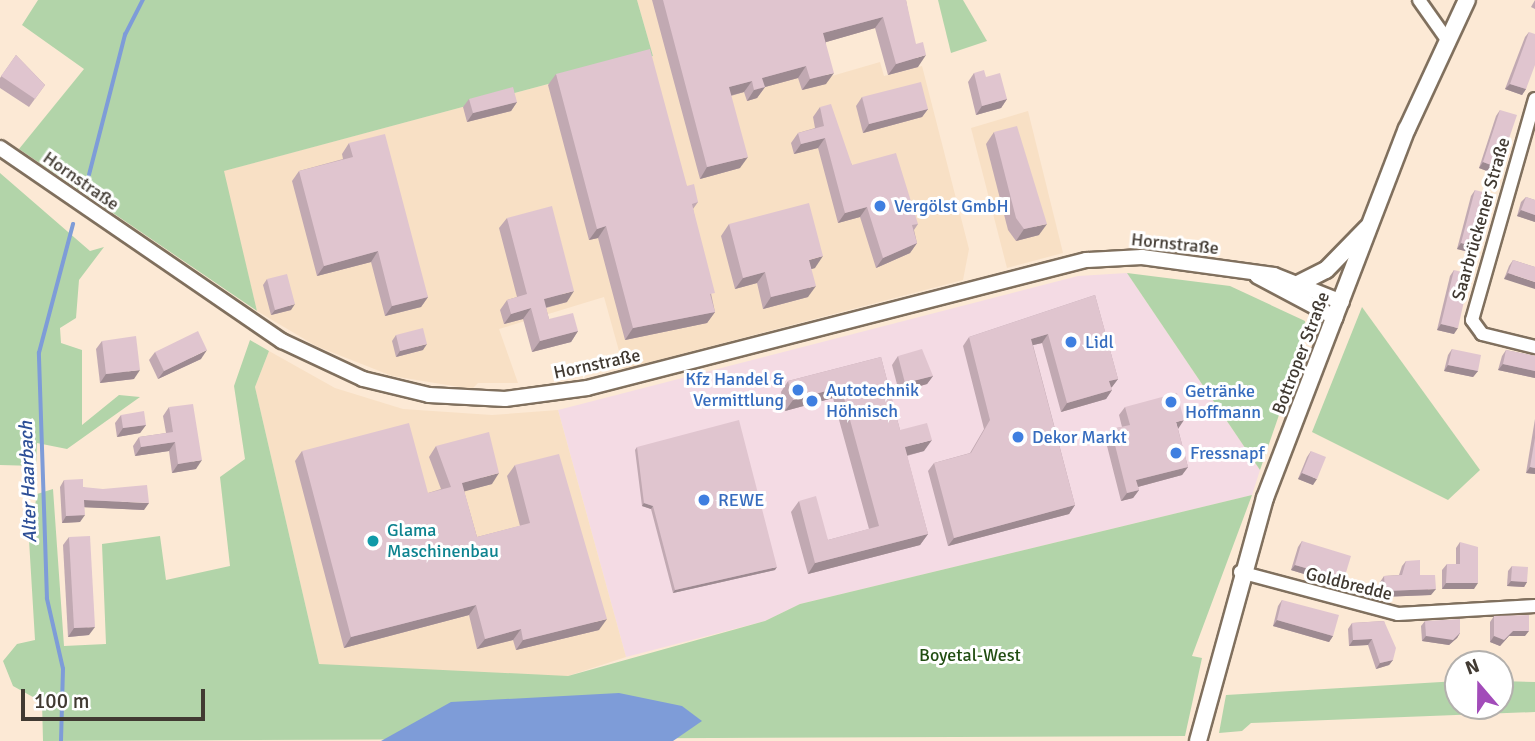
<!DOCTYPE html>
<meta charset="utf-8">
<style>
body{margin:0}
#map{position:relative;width:1535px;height:741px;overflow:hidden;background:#fce9d5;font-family:Signika,sans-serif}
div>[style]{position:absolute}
.commercial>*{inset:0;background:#f4dbe4}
.built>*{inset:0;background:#f8e0c5}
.green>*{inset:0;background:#b2d4a9}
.water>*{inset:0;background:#7e9cd8}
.stream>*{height:3.5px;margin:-1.75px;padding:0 1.75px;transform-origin:1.75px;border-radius:1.75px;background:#7e9cd8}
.roads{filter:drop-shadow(2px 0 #80705e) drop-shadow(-2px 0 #80705e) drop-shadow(0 2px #80705e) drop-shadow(0 -2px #80705e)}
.minor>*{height:12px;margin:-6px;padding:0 6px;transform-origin:6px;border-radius:6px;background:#fff}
.tertiary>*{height:14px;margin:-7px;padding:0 7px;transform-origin:7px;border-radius:7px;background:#fff}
.secondary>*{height:16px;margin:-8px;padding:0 8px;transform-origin:8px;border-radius:8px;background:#fff}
.wall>*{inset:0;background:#c1a9b2}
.shaded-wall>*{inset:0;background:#9d8a91}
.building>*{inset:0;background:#e0c5cf}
.dots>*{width:19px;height:19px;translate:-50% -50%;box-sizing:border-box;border:4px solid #fff;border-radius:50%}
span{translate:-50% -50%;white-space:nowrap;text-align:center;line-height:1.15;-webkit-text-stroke:6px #fff;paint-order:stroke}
.street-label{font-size:18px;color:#413a32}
.shop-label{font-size:18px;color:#366cbe}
.left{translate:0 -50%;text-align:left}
.right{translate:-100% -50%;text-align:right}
.culture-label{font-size:18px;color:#0d838f}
.park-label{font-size:18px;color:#224e13}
.water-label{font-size:19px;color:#2d4f97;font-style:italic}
.north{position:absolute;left:1444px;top:650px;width:70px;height:70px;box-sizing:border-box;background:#fff;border:2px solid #b3b0ad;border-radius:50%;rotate:340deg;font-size:19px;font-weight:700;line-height:28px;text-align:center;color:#413a32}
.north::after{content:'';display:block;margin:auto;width:24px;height:32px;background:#a24cb9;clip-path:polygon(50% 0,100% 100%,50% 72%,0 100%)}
.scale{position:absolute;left:21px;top:689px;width:184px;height:32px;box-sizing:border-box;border:4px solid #413a32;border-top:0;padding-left:9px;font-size:21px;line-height:24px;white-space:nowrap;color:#413a32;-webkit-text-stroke:5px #fff;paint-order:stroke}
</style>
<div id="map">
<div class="commercial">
<i style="clip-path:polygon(1127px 273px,1260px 470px,1252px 495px,800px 604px,765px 621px,626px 657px,558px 410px,1078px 276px)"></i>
</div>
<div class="built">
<i style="clip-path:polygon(637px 0,905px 0,910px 19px,816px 44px,825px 78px,880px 62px,884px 76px,922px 66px,969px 249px,963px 280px,624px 369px,604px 297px,499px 329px,518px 383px,478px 383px,472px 389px,392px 376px,316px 346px,257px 311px,223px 171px,653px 56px)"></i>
<i style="clip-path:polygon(1028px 111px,1063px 253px,1007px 268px,971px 128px)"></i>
<i style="clip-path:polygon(269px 351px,335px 388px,403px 409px,492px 415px,558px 410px,626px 657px,568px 676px,324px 686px,255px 387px)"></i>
</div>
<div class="green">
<i style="clip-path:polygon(38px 0,637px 0,653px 56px,224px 171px,257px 311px,19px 149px,84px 69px,22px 25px)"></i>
<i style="clip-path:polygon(938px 0,963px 0,987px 41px,951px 53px)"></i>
<i style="clip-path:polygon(0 173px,90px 251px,104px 247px,79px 280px,76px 318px,60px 328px,61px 343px,82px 350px,82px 425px,119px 395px,140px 397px,67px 449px,37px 443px,36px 466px,0 465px)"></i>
<i style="clip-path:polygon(1127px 273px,1230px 286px,1305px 321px,1306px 337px,1260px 470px)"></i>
<i style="clip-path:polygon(1362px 307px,1480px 470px,1448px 500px,1312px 432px)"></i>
<i style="clip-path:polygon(250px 340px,269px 351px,255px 387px,319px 664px,568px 676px,765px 621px,800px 604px,1252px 495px,1192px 656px,1202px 658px,1185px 736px,43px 741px,42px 702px,13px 686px,3px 661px,17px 644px,35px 640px,29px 540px,37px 494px,53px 489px,64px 646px,106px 644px,102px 544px,160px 536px,166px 580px,230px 566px,220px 477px,245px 459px,234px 386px)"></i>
<i style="clip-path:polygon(1458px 681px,1458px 706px,1500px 706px,1500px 681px,1535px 682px,1535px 712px,1251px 723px,1242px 731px,1219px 733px,1226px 695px)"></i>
</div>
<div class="water">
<i style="clip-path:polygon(619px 693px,682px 706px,702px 721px,673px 741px,381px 741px,451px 702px)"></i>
</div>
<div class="stream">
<i style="left:89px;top:175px;width:145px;rotate:-75.6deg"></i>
<i style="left:125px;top:35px;width:39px;rotate:-63deg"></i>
<i style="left:61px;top:741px;width:72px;rotate:-88.4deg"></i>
<i style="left:63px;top:669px;width:72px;rotate:-102.9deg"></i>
<i style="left:47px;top:599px;width:246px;rotate:-91.9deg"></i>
<i style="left:39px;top:353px;width:133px;rotate:-75.2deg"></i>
</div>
<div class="roads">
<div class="minor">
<i style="left:1419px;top:0;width:50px;rotate:54.7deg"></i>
<i style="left:1535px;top:99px;width:230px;rotate:105.9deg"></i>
<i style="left:1472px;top:320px;width:17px;rotate:54deg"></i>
<i style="left:1482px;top:334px;width:55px;rotate:13.8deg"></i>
<i style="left:1240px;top:572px;width:163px;rotate:14.9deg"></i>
<i style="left:1398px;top:614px;width:137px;rotate:-3.3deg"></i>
</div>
<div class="tertiary">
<i style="left:0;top:148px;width:342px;rotate:34.4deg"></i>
<i style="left:282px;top:341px;width:89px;rotate:25.1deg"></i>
<i style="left:363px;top:379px;width:68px;rotate:13.6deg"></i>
<i style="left:429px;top:395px;width:76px;rotate:3deg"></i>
<i style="left:505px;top:399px;width:83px;rotate:-7.6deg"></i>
<i style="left:587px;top:388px;width:515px;rotate:-14.39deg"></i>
<i style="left:1086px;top:260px;width:56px;rotate:-3.1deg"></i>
<i style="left:1142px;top:257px;width:133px;rotate:7.8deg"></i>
<i style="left:1274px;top:275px;width:73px;rotate:21.7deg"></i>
<i style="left:1257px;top:276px;width:89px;rotate:28deg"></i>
</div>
<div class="secondary">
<i style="left:1300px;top:283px;width:29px;rotate:-27deg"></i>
<i style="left:1326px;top:270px;width:59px;rotate:-45.7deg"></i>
<i style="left:1198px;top:741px;width:252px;rotate:-74.6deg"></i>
<i style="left:1265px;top:498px;width:395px;rotate:-69deg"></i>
<i style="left:1407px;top:129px;width:142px;rotate:-65.1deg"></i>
</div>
</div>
<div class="wall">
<i style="clip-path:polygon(652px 0,906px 0,918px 67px,888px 75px,875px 28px,826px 42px,826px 84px,802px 90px,798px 78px,765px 87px,757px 98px,747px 101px,744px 92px,731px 96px,740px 168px,700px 179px)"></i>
<i style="clip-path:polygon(1535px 0,1535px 9px,1531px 7px)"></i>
<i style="clip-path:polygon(1529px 32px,1526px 89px,1522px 95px,1505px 89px,1525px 37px)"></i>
<i style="clip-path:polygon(16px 55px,45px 85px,29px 107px,0 88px,0 78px)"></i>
<i style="clip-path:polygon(974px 73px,1007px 99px,1001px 108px,976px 115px,968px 82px)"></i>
<i style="clip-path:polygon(556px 74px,687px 186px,698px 202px,693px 209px,715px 312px,707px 323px,625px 340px,598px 238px,589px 240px,548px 85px)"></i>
<i style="clip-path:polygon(862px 97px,928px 109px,922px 117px,863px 133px,856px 106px)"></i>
<i style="clip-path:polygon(469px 99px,517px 102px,511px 111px,467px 122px,463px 107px)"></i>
<i style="clip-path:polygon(820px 107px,852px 165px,918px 224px,914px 230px,917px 243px,910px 253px,876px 268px,860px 217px,838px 223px,818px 148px,794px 154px,791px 143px,798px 133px,815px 128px,813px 117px)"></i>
<i style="clip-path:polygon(1500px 110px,1495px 174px,1479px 168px,1496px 116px)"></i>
<i style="clip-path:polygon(994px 132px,1039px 235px,1016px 241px,1008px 230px,986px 144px)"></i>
<i style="clip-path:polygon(349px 143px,428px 297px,421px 307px,385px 316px,371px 262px,317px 276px,292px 181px,299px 171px,343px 159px,342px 154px)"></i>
<i style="clip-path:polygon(1475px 190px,1477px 247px,1473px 253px,1457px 249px,1471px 196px)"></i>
<i style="clip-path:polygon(1526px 197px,1535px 200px,1535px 222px,1517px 216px,1521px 202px)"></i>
<i style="clip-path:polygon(507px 218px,567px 302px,546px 308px,549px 319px,578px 331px,571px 342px,532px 352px,523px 319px,504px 324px,500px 310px,507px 300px,517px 297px,499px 228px)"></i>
<i style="clip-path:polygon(729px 224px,815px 268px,811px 269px,808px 297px,763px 309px,757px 283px,735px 289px,721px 236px)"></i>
<i style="clip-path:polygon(1513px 260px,1535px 267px,1504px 279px,1509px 266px)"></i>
<i style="clip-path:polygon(1454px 270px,1454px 334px,1437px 330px,1450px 276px)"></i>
<i style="clip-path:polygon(267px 279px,291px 310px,271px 315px,263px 285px)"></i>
<i style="clip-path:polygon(1095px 295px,1118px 379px,1111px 388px,1112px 390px,1106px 399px,1061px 412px,1042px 343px,1033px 345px,1075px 505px,1069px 514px,948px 546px,928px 471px,934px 463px,970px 453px,984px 429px,963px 346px,969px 337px)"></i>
<i style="clip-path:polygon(396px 335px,423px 350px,396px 357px,392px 341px)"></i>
<i style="clip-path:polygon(102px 341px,134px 379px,100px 383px,96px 349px)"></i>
<i style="clip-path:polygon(1452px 349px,1478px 371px,1473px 377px,1444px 371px,1448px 355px)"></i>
<i style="clip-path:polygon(1506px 350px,1535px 356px,1535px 378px,1498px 370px,1502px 356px)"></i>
<i style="clip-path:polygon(155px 352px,201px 359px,158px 379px,149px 360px)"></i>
<i style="clip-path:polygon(898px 356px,933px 376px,927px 384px,899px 392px,892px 365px)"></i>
<i style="clip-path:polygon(881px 357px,900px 430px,924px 451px,907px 456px,928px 534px,920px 545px,808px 574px,791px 512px,799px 501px,828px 540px,869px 529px,833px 398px,785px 411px,781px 392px,788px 381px)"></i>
<i style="clip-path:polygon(169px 407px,196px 469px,172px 473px,169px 451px,135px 456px,133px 446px,139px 437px,166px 433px,163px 416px)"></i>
<i style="clip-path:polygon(1125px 407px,1178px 429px,1188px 467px,1182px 475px,1138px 487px,1139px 490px,1133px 498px,1121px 501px,1105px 438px,1111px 429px,1122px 427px,1119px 415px)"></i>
<i style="clip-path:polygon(121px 415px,146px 425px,140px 433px,117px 437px,115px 423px)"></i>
<i style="clip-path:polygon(1535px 419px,1535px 474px,1526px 473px)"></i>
<i style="clip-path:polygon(436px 446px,492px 484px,464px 491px,477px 537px,520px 526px,507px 476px,515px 465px,599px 630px,516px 650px,513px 640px,477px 649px,469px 615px,344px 648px,295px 461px,302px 451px,428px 493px,441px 489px,429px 457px)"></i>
<i style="clip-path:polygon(637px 447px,775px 570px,673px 593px,651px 509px,642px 506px,635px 450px)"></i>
<i style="clip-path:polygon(1311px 451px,1313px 485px,1298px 479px,1307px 457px)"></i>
<i style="clip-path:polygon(64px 480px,83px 487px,144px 510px,84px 507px,80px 522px,62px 523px,60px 487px)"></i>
<i style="clip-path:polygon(69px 537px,89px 635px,68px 637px,63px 545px)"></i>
<i style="clip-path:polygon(1302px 541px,1344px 579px,1340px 585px,1291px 570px,1298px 547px)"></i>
<i style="clip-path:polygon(1460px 542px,1474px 589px,1442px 589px,1442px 570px,1447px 564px,1456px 564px,1456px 548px)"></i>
<i style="clip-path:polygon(1406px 561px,1420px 575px,1431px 595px,1381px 597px,1380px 582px,1384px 576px,1399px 575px,1402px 566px)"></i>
<i style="clip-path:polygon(1512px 566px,1527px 582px,1524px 587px,1507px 586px,1508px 571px)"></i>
<i style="clip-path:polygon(1282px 600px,1333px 636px,1329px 642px,1273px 626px,1278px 606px)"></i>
<i style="clip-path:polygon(1494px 616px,1525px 636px,1509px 636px,1500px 646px,1490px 642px,1490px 622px)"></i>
<i style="clip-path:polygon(1384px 621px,1393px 660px,1389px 665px,1376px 669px,1368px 645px,1349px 646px,1348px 629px,1352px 623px)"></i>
<i style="clip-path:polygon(1425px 621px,1460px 633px,1457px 638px,1449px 645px,1422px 641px,1421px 626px)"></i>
</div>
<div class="shaded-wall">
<i style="clip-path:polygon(883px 17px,875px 28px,816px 45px,823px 33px)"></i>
<i style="clip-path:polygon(926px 55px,918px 67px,888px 75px,896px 64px)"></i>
<i style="clip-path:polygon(806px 66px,798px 78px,754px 90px,762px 78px)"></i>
<i style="clip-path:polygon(834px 73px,826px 84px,802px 90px,810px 79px)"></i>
<i style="clip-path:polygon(752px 81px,744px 92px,721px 98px,729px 87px)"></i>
<i style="clip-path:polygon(1510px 84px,1526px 89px,1522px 95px,1505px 89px)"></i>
<i style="clip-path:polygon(765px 87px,757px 98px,747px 101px,754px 90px)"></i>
<i style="clip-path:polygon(1007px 99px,1001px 108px,976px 115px,982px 106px)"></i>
<i style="clip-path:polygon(517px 102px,511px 111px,467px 122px,473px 113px)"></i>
<i style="clip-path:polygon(928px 109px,922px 117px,863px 133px,869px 124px)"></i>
<i style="clip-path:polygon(825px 138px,818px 148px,794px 154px,801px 144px)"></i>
<i style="clip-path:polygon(748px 157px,740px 168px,700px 179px,707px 167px)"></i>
<i style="clip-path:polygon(1483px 162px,1499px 168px,1495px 174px,1479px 168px)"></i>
<i style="clip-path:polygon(867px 207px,860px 217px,838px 223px,845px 213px)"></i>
<i style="clip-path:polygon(1521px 210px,1535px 215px,1535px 222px,1517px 216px)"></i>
<i style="clip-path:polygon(1047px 224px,1039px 235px,1016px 241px,1024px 229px)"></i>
<i style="clip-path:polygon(606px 226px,598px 238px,589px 240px,597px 229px)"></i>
<i style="clip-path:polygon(917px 243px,910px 253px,876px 268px,883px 258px)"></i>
<i style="clip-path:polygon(1461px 243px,1477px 247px,1473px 253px,1457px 249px)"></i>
<i style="clip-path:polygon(378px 251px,371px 262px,317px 276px,324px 266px)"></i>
<i style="clip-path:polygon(823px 256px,815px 268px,801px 272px,809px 260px)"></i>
<i style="clip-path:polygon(765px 272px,757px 283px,735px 289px,743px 278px)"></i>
<i style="clip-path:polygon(1508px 273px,1535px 282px,1535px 289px,1504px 279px)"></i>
<i style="clip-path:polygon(816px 286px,808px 297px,763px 309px,771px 297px)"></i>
<i style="clip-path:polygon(574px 291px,567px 302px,536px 310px,544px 299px)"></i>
<i style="clip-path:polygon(428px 297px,421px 307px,385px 316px,392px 306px)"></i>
<i style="clip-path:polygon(295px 304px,291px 310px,271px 315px,275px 310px)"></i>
<i style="clip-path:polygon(531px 308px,523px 319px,504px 324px,511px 314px)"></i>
<i style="clip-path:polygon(715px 312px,707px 323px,625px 340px,633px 328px)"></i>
<i style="clip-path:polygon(1441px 324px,1458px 328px,1454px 334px,1437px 330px)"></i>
<i style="clip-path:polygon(578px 331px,571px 342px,532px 352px,540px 341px)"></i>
<i style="clip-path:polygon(1048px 334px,1042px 343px,1025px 347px,1031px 339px)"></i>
<i style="clip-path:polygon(427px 344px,423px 350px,396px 357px,400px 351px)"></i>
<i style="clip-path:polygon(207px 350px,201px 359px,158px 379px,164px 371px)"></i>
<i style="clip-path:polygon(1503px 364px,1535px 371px,1535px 378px,1498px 370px)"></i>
<i style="clip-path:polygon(1448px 365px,1478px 371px,1473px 377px,1444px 371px)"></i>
<i style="clip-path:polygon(140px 370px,134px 379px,100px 383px,106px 374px)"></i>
<i style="clip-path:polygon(933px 376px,927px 384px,899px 392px,905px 383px)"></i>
<i style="clip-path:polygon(1118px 379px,1112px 387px,1103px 390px,1109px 381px)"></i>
<i style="clip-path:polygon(841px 387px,833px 398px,785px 411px,793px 400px)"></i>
<i style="clip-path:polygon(1112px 390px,1106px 399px,1061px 412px,1067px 403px)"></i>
<i style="clip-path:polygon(1184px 420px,1178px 429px,1176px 422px)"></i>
<i style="clip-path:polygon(146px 425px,140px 433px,117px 437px,123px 428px)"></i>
<i style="clip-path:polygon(932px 440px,924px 451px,897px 458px,905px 447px)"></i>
<i style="clip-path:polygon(175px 442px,169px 451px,135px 456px,141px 447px)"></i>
<i style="clip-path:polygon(202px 460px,196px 469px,172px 473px,178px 464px)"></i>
<i style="clip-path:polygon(1188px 467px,1182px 475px,1130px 489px,1136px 480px)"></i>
<i style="clip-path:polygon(1530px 467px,1535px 468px,1535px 474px,1526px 473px)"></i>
<i style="clip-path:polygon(499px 473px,492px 484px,455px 494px,462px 483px)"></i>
<i style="clip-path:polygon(1302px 473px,1317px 479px,1313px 485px,1298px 479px)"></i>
<i style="clip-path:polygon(1139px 490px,1133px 498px,1121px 501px,1127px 493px)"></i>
<i style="clip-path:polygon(84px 500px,149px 503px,144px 510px,79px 507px)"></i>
<i style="clip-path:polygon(644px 503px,653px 506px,651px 509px,642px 506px)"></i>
<i style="clip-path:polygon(1075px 505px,1069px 514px,948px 546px,954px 538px)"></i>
<i style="clip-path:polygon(85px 515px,80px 522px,62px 523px,66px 516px)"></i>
<i style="clip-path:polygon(928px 534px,920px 545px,808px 574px,815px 563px)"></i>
<i style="clip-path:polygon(1295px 565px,1344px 579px,1340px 585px,1291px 570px)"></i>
<i style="clip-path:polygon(777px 567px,775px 570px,673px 593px,675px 590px)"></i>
<i style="clip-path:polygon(1511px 581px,1527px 582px,1524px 587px,1507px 586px)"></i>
<i style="clip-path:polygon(1446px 583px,1478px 583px,1474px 589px,1442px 589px)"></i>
<i style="clip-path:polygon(1436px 589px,1431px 595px,1381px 597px,1385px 591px)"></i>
<i style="clip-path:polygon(476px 605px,469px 615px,344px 648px,351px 637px)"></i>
<i style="clip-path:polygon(607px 619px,599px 630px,516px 650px,523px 640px)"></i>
<i style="clip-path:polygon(1277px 620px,1333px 636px,1329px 642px,1273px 626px)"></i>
<i style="clip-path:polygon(95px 627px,89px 635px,68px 637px,74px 628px)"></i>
<i style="clip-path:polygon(521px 629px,513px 640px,477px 649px,485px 639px)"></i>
<i style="clip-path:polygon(1513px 631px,1529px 631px,1525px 636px,1509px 636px,1500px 646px,1490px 642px,1494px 636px)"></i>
<i style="clip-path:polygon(1460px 633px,1457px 638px,1449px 645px,1422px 641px,1426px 636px)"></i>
<i style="clip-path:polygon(1372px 639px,1368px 645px,1349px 646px,1353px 640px)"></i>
<i style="clip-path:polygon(1393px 660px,1389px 665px,1376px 669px,1380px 663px)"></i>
</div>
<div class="building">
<i style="clip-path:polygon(663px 0,906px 0,916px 44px,923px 42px,926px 55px,896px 64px,883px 17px,823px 33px,834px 73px,810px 79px,806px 66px,762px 78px,765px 87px,754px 90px,752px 81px,729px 87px,748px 157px,707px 167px)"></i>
<i style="clip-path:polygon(1529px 32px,1535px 34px,1535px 65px,1526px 89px,1510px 84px)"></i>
<i style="clip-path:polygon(650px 49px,687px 186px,694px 184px,698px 202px,692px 204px,715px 293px,710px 294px,715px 312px,633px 328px,606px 226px,597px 229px,556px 74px)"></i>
<i style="clip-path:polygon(16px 55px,45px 85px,35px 99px,1px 76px)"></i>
<i style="clip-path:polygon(984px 70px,986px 77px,1000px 73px,1007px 99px,982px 106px,974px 73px)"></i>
<i style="clip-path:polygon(921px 82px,928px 109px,869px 124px,862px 97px)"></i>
<i style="clip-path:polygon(513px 87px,517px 102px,473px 113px,469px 99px)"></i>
<i style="clip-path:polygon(831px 104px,852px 165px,896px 153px,918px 224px,912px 225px,917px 243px,883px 258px,867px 207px,845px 213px,825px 138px,801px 144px,798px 133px,824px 126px,820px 107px)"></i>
<i style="clip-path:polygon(1500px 110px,1517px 115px,1499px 168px,1483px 162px)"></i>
<i style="clip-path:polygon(1017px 126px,1047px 224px,1024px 229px,1016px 218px,994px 132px)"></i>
<i style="clip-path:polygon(385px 134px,428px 297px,392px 306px,378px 251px,324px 266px,299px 171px,353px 157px,349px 143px)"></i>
<i style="clip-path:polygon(1475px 190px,1491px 194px,1477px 247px,1461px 243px)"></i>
<i style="clip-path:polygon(1526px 197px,1535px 200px,1535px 215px,1521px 210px)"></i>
<i style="clip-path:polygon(809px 203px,823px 256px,809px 260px,816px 286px,771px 297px,765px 272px,743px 278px,729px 224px)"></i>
<i style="clip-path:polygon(552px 206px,574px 291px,544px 299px,549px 319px,573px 313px,578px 331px,540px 341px,531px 308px,511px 314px,507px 300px,527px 294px,507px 218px)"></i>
<i style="clip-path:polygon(1513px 260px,1535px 267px,1535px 282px,1508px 273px)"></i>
<i style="clip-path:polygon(1454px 270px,1470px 274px,1458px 328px,1441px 324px)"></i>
<i style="clip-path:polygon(287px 274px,295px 304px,275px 310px,267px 279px)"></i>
<i style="clip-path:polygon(1095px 295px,1118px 379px,1109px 381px,1112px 390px,1067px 403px,1048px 334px,1031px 339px,1075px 505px,954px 538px,934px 463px,971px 453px,990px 420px,969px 337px)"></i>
<i style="clip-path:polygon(423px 328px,427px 344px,400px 351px,396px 335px)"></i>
<i style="clip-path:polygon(198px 331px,207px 350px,164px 371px,155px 352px)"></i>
<i style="clip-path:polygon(136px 336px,140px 370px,106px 374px,102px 341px)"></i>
<i style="clip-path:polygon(922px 349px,933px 376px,905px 383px,898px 356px)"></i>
<i style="clip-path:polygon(1452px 349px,1481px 355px,1478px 371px,1448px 365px)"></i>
<i style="clip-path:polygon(1506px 350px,1535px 356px,1535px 371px,1503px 364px)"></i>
<i style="clip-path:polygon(881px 357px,900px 430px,927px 423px,932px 440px,905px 447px,928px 534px,815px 563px,799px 501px,816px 496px,828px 540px,879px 526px,841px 387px,793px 400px,788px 381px)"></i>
<i style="clip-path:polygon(1177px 393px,1184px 420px,1176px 422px,1188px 467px,1136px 480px,1139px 490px,1127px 493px,1111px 429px,1130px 425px,1125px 407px)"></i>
<i style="clip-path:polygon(193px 404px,202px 460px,178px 464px,175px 442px,141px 447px,139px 437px,173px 432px,169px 407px)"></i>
<i style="clip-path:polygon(144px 411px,146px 425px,123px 428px,121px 415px)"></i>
<i style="clip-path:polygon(739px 420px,777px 567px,675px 590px,653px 506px,644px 503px,637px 447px)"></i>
<i style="clip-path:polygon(409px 423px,428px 493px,451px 487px,436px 446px,489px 432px,499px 473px,462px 483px,477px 537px,530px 523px,515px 465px,559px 454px,607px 619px,523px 640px,521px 629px,485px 639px,476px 605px,351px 637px,302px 451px)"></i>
<i style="clip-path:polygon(1535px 438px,1535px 468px,1530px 467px)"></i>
<i style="clip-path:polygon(1311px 451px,1326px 457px,1317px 479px,1302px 473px)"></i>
<i style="clip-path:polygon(83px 479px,83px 487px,103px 489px,147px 485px,149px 503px,84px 500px,85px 515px,66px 516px,64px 480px)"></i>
<i style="clip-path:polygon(90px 536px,95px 627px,74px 628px,69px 537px)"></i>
<i style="clip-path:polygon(1302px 541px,1351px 556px,1344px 579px,1295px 565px)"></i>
<i style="clip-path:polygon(1460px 542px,1478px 547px,1478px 583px,1446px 583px,1447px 564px,1460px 564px)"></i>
<i style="clip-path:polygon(1420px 560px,1420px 575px,1435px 575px,1436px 589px,1385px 591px,1384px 576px,1402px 575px,1406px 561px)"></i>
<i style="clip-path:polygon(1512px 566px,1528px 567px,1527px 582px,1511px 581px)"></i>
<i style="clip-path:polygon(1282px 600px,1339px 615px,1333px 636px,1277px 620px)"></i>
<i style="clip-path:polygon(1529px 615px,1529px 631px,1513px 631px,1504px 640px,1494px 636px,1494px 616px)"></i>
<i style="clip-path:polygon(1460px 619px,1460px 633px,1453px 640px,1426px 636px,1425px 621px)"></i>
<i style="clip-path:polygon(1384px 621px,1396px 648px,1393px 660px,1380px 663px,1372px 639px,1353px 640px,1352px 623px)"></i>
</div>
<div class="dots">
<i style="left:880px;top:206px;background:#3f7fe0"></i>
<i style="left:1071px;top:342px;background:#3f7fe0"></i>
<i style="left:798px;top:390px;background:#3f7fe0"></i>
<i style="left:812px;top:401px;background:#3f7fe0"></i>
<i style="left:1171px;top:402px;background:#3f7fe0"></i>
<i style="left:1018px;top:437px;background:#3f7fe0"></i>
<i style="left:1176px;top:453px;background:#3f7fe0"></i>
<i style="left:704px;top:500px;background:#3f7fe0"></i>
<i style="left:373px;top:541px;background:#0f9aa8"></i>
</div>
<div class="street-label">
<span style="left:81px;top:181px;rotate:35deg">Hornstraße</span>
<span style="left:1481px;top:219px;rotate:-74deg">Saarbrückener Straße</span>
<span style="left:1175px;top:244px;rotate:6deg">Hornstraße</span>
<span style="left:1301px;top:353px;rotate:-69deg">Bottroper Straße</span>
<span style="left:597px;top:364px;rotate:-12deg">Hornstraße</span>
<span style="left:1349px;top:584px;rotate:14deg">Goldbredde</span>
</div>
<div class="shop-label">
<span class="left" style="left:894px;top:206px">Vergölst GmbH</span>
<span class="left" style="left:1085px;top:342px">Lidl</span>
<span class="right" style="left:784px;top:390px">Kfz Handel &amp;<br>Vermittlung</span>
<span class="left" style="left:826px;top:401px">Autotechnik<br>Höhnisch</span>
<span class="left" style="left:1185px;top:402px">Getränke<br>Hoffmann</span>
<span class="left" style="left:1032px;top:437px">Dekor Markt</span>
<span class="left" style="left:1190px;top:453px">Fressnapf</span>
<span class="left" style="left:718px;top:500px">REWE</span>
</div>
<div class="culture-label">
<span class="left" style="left:387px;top:541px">Glama<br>Maschinenbau</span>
</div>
<div class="park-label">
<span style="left:970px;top:655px">Boyetal-West</span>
</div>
<div class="water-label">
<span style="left:29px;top:482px;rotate:-92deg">Alter Haarbach</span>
</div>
<div class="north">N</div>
<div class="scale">100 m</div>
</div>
